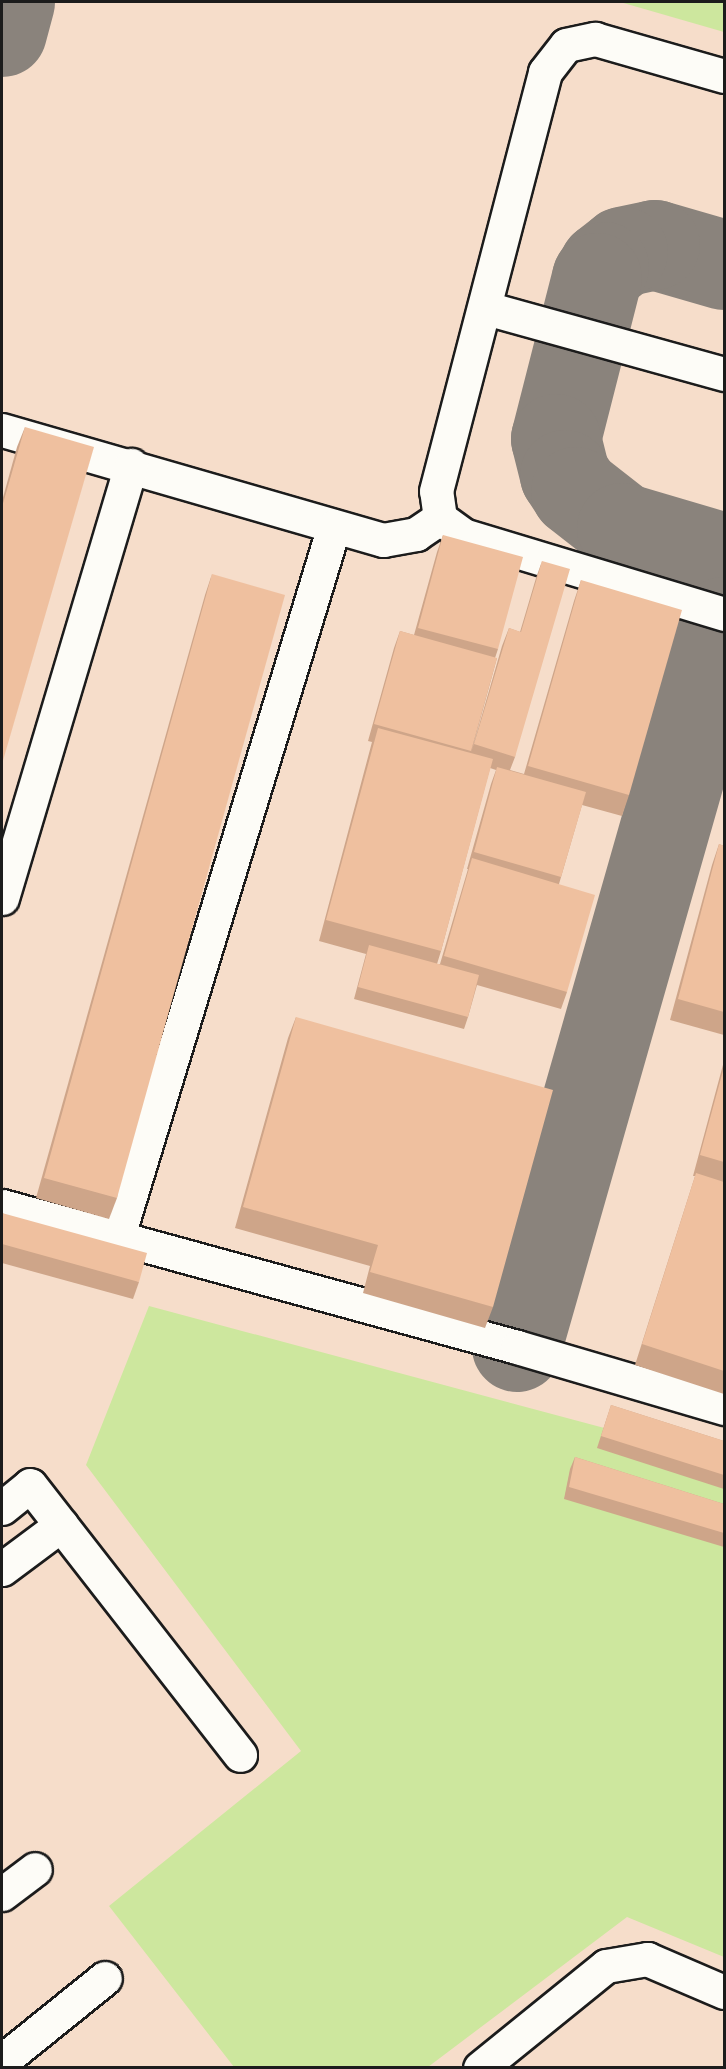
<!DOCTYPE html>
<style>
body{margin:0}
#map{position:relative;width:726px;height:2069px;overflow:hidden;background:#f9eadd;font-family:"Patrick Hand",sans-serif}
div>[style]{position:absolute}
.built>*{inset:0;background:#f6ddca}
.green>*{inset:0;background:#cde79e}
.taxiway>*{height:90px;margin:-45px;padding:0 45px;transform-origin:45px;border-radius:45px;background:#8a837c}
.roads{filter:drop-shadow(2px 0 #1c1c1c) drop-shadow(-2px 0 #1c1c1c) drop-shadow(0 2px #1c1c1c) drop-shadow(0 -2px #1c1c1c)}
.minor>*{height:33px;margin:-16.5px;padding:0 16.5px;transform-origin:16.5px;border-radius:16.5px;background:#fdfcf7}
.wall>*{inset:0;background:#cea589}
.building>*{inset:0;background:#efc09f}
span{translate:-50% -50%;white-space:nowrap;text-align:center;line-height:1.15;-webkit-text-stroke:6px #fdfcf7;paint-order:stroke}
.frame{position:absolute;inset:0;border:3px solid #1c1c1c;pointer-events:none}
</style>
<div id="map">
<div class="built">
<i style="clip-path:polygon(2px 2px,724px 2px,724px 2067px,2px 2068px)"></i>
</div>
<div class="green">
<i style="clip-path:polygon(620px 2px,724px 2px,724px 32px)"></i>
<i style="clip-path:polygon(149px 1306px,724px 1460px,724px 1957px,627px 1917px,428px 2067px,234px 2067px,109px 1906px,301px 1751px,86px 1465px)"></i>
</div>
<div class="taxiway">
<i style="left:2px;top:32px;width:31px;rotate:-75deg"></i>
<i style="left:724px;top:265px;width:72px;rotate:-163.8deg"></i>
<i style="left:655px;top:245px;width:33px;rotate:168deg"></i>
<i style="left:623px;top:252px;width:24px;rotate:142deg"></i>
<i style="left:604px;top:267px;width:13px;rotate:122deg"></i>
<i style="left:597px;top:278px;width:166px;rotate:104.3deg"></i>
<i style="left:556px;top:439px;width:37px;rotate:76deg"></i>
<i style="left:565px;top:475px;width:20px;rotate:57deg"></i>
<i style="left:576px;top:492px;width:58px;rotate:38deg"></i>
<i style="left:622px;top:528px;width:106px;rotate:16.4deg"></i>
<i style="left:517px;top:1347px;width:754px;rotate:-74.07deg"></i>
</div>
<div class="roads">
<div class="minor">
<i style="left:486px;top:308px;width:247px;rotate:15.5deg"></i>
<i style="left:2px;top:430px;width:397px;rotate:16.1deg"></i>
<i style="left:383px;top:540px;width:34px;rotate:-10deg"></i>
<i style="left:416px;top:534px;width:29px;rotate:-34deg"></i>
<i style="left:440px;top:518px;width:29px;rotate:36deg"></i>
<i style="left:463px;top:535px;width:273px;rotate:16.8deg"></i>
<i style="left:440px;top:518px;width:27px;rotate:-98deg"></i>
<i style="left:436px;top:491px;width:433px;rotate:-75.4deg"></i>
<i style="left:545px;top:72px;width:34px;rotate:-52deg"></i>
<i style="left:566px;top:45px;width:30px;rotate:-12deg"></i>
<i style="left:595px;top:39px;width:134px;rotate:16deg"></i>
<i style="left:2px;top:898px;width:452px;rotate:-73.4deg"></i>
<i style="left:2px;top:1206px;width:534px;rotate:15.31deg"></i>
<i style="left:517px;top:1347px;width:216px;rotate:16.4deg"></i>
<i style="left:117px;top:1239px;width:745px;rotate:-73.07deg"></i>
<i style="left:2px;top:1508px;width:36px;rotate:-39deg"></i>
<i style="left:30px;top:1485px;width:342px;rotate:52.1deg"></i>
<i style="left:2px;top:1569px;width:74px;rotate:-36.7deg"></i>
<i style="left:2px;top:1894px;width:41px;rotate:-37.1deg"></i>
<i style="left:2px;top:2061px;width:132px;rotate:-38.9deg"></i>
<i style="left:480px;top:2068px;width:162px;rotate:-39deg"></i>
<i style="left:606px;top:1966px;width:42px;rotate:-9.7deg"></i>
<i style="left:647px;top:1959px;width:84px;rotate:23.2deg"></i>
</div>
</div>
<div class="wall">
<i style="clip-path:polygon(25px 427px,2px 764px,2px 501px,17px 447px)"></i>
<i style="clip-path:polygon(evenodd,443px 535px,498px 649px,495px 658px,497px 658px,471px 753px,502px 646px,509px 628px,520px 632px,536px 578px,542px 561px,515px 757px,510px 770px,524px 774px,574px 601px,581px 580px,629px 795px,622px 816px,582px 805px,559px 884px,567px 992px,561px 1009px,477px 985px,468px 1017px,464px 1029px,354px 999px,366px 954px,319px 941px,372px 742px,368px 741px,394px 648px,400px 631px,414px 635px,437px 552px,443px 535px,490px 768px,496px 770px,491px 784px,467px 869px,468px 869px,440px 964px,437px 964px,441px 951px,490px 768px)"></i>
<i style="clip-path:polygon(212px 574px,117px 1198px,109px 1219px,36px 1198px,205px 595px)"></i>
<i style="clip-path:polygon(719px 844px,724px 846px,724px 1035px,670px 1020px,712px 865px)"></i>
<i style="clip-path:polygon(296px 1017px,493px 1307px,485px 1328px,363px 1293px,370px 1266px,235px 1228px,288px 1038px)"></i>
<i style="clip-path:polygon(724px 1061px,724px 1394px,635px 1365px,695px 1176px,693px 1176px)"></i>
<i style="clip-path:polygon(2px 1213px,139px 1282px,133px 1299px,2px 1263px)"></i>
<i style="clip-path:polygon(611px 1405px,724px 1441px,724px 1489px,597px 1448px)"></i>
<i style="clip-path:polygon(575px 1457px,724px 1504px,724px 1547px,564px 1499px,570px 1469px)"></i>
</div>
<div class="building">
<i style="clip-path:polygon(25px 427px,94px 447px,2px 764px,2px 507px)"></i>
<i style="clip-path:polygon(443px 535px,523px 557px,498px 649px,418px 628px)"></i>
<i style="clip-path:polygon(542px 561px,570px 569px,515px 757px,474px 744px,509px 628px,521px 632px)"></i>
<i style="clip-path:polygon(212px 574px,285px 595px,117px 1198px,44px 1178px)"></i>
<i style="clip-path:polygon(581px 580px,682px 610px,629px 795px,528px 766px)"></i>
<i style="clip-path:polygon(400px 631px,497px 658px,471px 751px,374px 724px)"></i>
<i style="clip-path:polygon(378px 728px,493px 759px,441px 951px,326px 920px)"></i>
<i style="clip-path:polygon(497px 767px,586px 792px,561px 877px,474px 852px)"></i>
<i style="clip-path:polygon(719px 844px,724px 846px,724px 1012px,678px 999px)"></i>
<i style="clip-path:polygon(472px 858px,595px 895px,567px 992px,444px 956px)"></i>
<i style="clip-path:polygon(369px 945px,479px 975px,468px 1017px,358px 987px)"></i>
<i style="clip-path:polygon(296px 1017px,553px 1090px,493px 1307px,370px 1272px,378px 1245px,243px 1207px)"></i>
<i style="clip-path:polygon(724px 1067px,724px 1162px,700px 1155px)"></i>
<i style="clip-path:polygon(696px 1173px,724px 1182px,724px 1371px,642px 1344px)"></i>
<i style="clip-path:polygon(2px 1213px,147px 1253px,139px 1282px,2px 1244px)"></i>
<i style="clip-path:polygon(611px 1405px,724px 1441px,724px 1475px,601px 1436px)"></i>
<i style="clip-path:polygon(575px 1457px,724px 1504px,724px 1533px,569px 1487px)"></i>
</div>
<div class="frame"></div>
</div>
